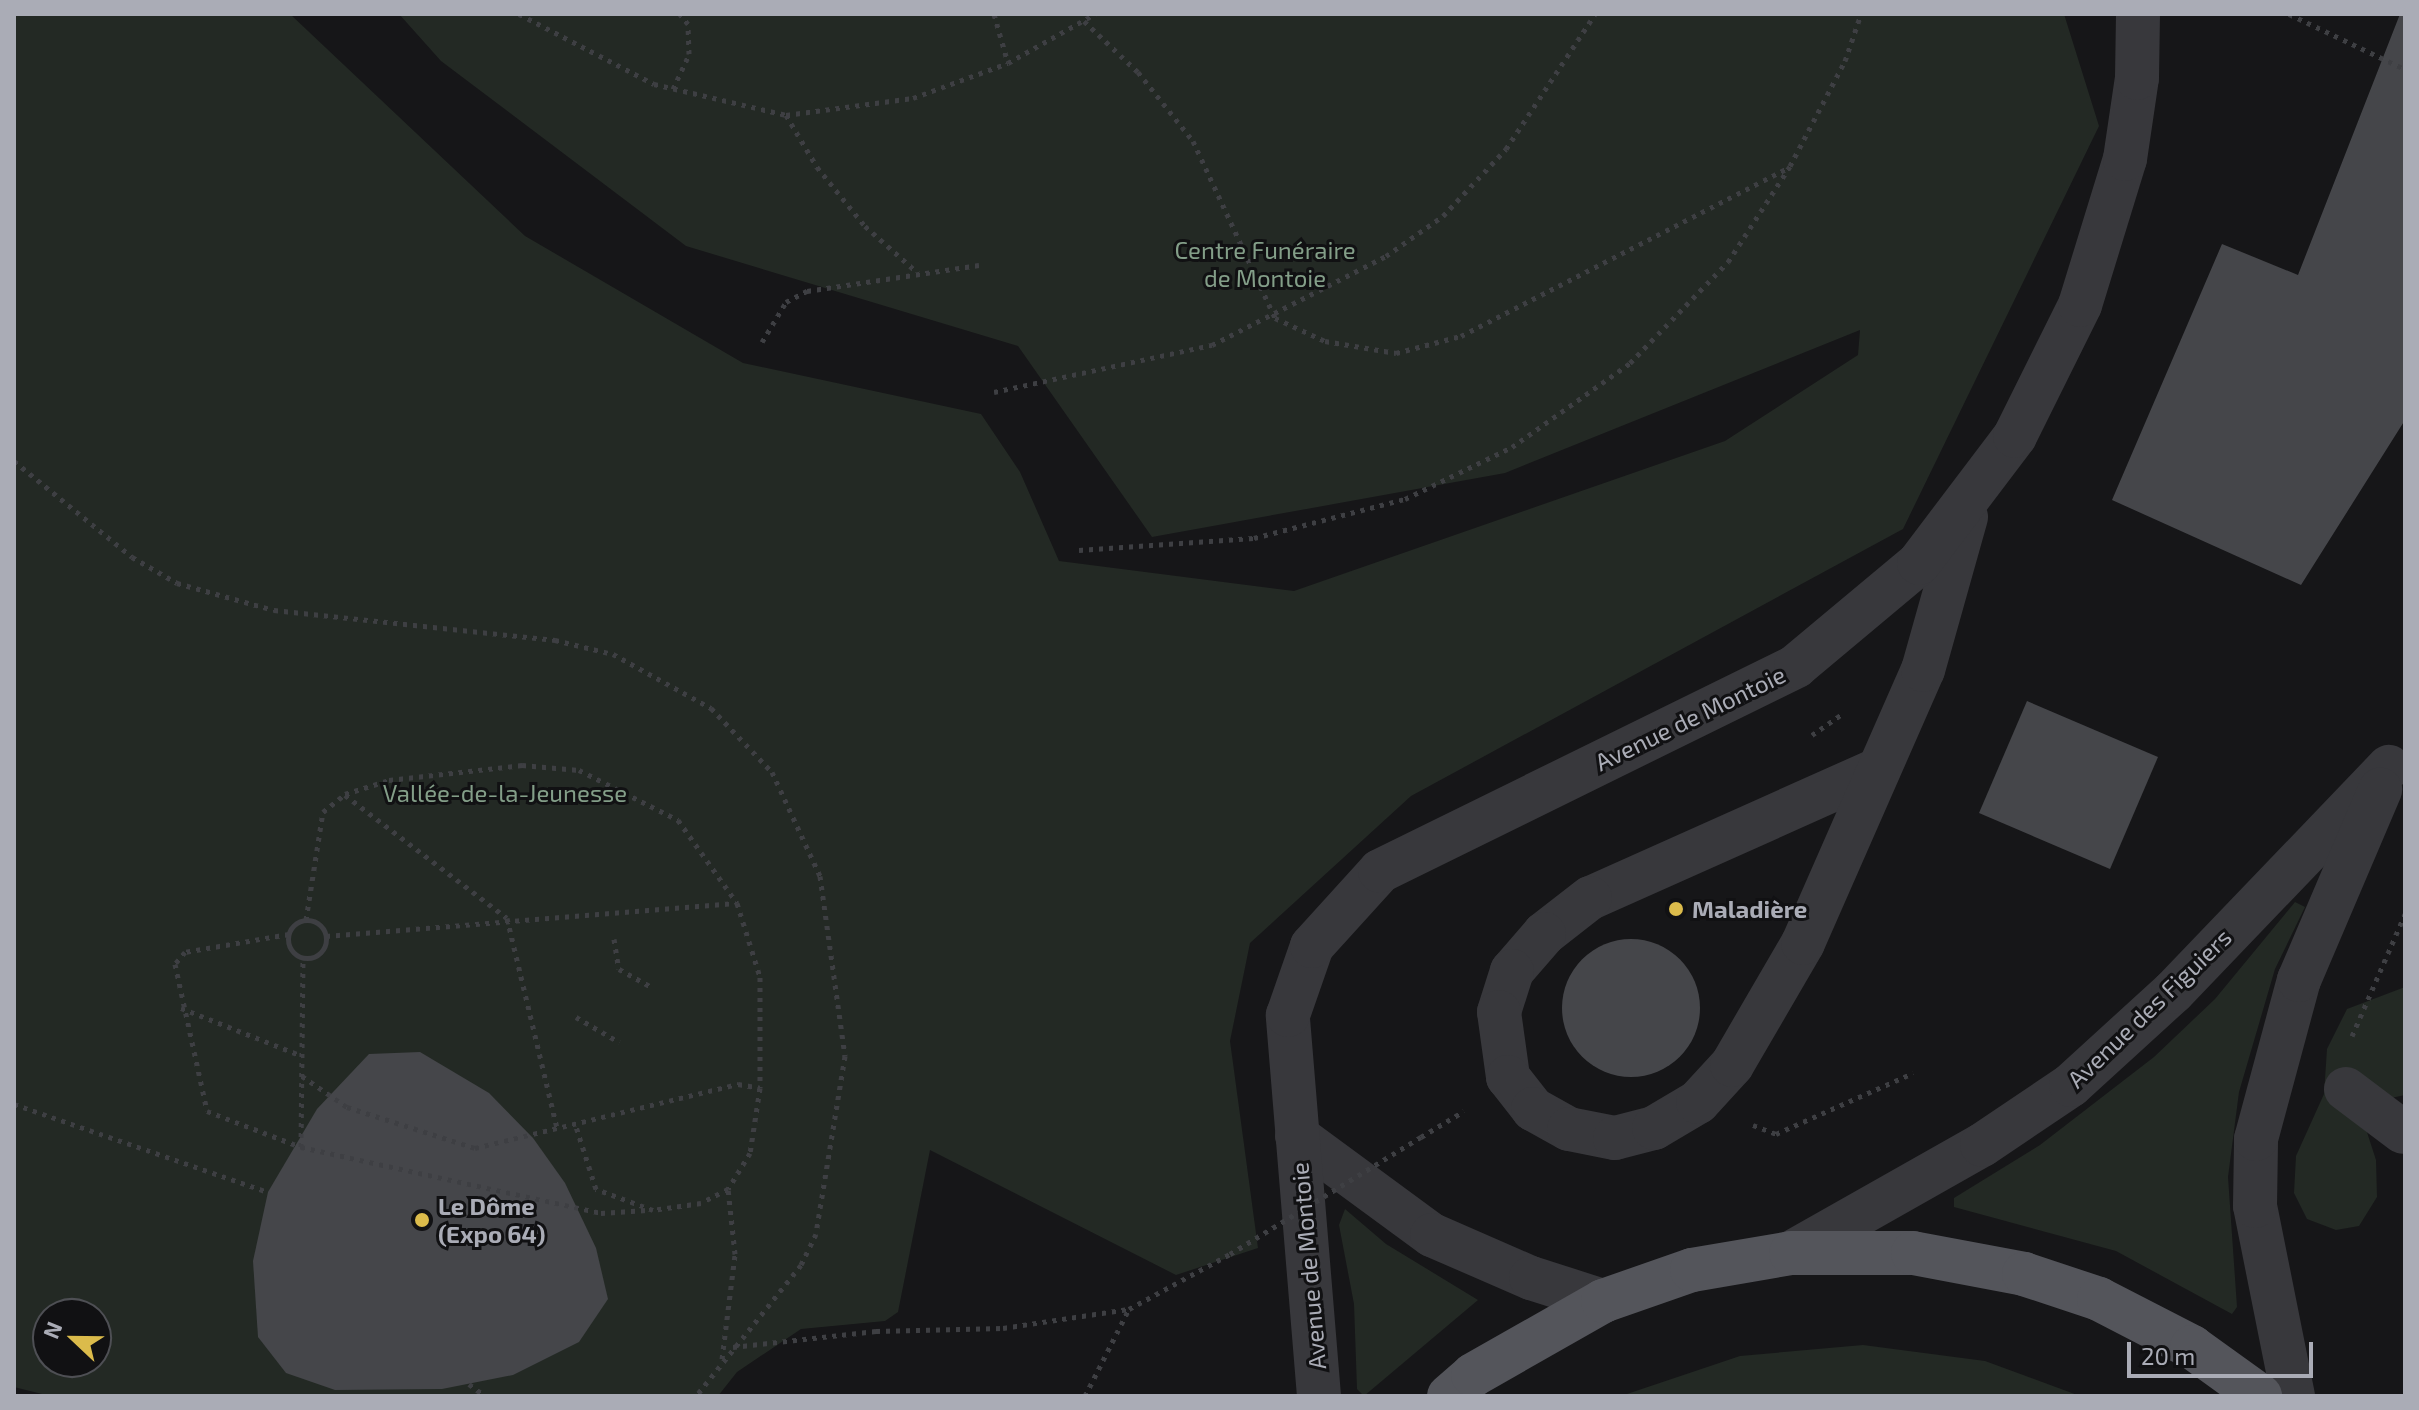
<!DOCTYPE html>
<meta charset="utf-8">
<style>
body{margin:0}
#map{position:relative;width:2419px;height:1410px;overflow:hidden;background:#161618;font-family:"Exo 2",sans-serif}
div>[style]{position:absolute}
.green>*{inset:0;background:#232924}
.building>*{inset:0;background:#45464a}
.round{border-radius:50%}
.path>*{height:5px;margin-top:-2.5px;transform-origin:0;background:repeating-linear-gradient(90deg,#3e3f43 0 4px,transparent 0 10px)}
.path>.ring{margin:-2.5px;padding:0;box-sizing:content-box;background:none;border:5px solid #3e3f43;border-radius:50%}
.minor>*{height:44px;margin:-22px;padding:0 22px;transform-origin:22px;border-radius:22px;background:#38383c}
.major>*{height:44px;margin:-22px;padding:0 22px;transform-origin:22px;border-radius:22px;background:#54555b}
.path-bridge>*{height:5px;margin-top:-2.5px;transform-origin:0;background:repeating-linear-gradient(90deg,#3e3f43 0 4px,transparent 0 10px)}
.dots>*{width:22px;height:22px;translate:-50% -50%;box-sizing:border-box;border:4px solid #111113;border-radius:50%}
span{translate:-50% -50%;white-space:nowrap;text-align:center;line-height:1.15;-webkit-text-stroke:6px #111113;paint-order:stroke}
.park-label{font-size:24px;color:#839e88}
.street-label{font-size:24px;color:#aaacb6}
.poi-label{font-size:24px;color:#aaacb6;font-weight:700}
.left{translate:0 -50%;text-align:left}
.frame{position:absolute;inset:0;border:16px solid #aaacb6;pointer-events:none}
.north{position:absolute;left:32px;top:1298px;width:80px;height:80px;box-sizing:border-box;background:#111113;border:2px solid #4e4f54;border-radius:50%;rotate:292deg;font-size:22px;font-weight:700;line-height:32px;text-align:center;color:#aaacb6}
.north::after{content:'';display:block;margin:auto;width:28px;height:36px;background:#dbbb4b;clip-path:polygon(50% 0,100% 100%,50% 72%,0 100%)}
.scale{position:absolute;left:2127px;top:1342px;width:186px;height:36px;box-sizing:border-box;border:4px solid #aaacb6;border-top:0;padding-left:10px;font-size:24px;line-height:28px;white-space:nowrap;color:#aaacb6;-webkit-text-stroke:6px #111113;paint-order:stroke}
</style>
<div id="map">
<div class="green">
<i style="clip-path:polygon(evenodd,14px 14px,290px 14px,525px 236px,743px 363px,981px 414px,1020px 472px,1059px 561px,1294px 591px,1725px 441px,1858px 355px,1860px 330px,1505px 473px,1152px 537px,1018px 346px,686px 246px,441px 61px,399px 14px,2064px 14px,2099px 126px,1903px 529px,1411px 796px,1250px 943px,1230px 1041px,1258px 1248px,1176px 1275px,930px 1150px,898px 1312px,885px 1321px,801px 1329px,737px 1372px,718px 1396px,50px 1396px,14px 1387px,14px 14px,48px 1314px,96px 1314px,96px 1362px,48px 1362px,48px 1314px)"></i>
<i style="clip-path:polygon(2295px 902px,2305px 907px,2275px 969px,2239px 1092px,2228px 1177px,2237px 1307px,2232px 1314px,2116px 1251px,1954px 1207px,1954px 1198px,2040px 1145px,2154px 1057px,2215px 999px)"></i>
<i style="clip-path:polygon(2405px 987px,2405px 1095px,2382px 1100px,2364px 1123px,2376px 1160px,2377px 1197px,2359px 1226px,2336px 1230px,2307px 1219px,2294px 1193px,2296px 1156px,2324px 1094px,2327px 1049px,2347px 1009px)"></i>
<i style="clip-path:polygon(1345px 1209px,1386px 1244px,1478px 1300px,1364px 1396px,1357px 1389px,1354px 1304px,1339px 1225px)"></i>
<i style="clip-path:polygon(1863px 1345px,1985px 1361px,2080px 1396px,1621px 1396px,1740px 1356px)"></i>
</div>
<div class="building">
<i style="clip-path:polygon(2400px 14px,2405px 14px,2405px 420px,2301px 585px,2112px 500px,2222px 244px,2298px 275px)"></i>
<i style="clip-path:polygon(2027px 701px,2158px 757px,2110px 869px,1979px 813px)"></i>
<i class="round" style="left:1562px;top:939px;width:138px;height:138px"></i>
<i style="clip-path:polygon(420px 1052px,489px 1093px,533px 1138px,565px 1183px,596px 1248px,608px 1299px,579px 1342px,513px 1375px,442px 1389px,335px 1390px,286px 1373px,258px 1337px,253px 1261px,268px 1192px,317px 1109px,369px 1054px)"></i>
</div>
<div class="path">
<i style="left:519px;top:14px;width:152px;rotate:27.4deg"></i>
<i style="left:654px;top:84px;width:136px;rotate:13.2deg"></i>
<i style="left:786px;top:115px;width:128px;rotate:-7.6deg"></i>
<i style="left:913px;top:98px;width:101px;rotate:-20.2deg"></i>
<i style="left:1008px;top:63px;width:100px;rotate:-29.4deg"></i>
<i style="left:994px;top:14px;width:51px;rotate:74.1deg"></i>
<i style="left:2289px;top:14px;width:128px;rotate:25.4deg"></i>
<i style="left:1084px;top:21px;width:74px;rotate:43.4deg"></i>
<i style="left:1138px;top:72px;width:88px;rotate:51.4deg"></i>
<i style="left:1193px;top:141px;width:195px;rotate:65.1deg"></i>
<i style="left:1275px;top:318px;width:55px;rotate:24.7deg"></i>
<i style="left:1325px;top:341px;width:72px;rotate:9.6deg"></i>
<i style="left:1396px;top:353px;width:67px;rotate:-14.7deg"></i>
<i style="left:1461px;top:336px;width:368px;rotate:-27.2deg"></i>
<i style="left:673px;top:89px;width:38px;rotate:-65deg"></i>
<i style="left:689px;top:54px;width:30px;rotate:-92deg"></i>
<i style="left:688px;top:24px;width:13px;rotate:-129deg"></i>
<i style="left:786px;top:115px;width:61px;rotate:59.2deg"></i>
<i style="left:817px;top:167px;width:76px;rotate:50.9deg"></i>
<i style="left:865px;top:226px;width:71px;rotate:41.6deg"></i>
<i style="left:762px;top:342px;width:47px;rotate:-59deg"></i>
<i style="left:786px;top:302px;width:24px;rotate:-28deg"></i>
<i style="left:807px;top:291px;width:174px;rotate:-8.6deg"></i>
<i style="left:994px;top:392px;width:223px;rotate:-12.2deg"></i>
<i style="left:1212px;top:345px;width:195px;rotate:-27.1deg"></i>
<i style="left:1386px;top:256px;width:70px;rotate:-35.1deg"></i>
<i style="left:1443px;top:216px;width:92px;rotate:-46.8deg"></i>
<i style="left:1506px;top:149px;width:162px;rotate:-56.6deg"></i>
<i style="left:14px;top:461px;width:152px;rotate:39.1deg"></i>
<i style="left:132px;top:557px;width:52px;rotate:30deg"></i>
<i style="left:177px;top:583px;width:101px;rotate:15.6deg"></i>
<i style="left:274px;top:610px;width:283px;rotate:6.1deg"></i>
<i style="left:555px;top:640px;width:60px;rotate:13.6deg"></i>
<i style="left:613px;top:654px;width:112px;rotate:28.9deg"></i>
<i style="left:711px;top:708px;width:88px;rotate:46.4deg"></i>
<i style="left:772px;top:772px;width:115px;rotate:65.2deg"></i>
<i style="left:820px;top:876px;width:182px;rotate:82.1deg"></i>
<i style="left:845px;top:1056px;width:180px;rotate:99.3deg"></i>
<i style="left:816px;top:1234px;width:34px;rotate:116deg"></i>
<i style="left:801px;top:1265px;width:168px;rotate:128.7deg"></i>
<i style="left:1079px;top:550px;width:175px;rotate:-3.9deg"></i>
<i style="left:1254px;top:538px;width:156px;rotate:-14.5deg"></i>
<i style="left:1405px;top:499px;width:119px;rotate:-25.9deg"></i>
<i style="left:1512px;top:447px;width:145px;rotate:-35.4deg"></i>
<i style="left:1630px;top:363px;width:141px;rotate:-45.9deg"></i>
<i style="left:1728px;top:262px;width:114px;rotate:-57.1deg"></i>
<i style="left:1790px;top:166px;width:119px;rotate:-62.4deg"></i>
<i style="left:1845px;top:61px;width:50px;rotate:-71.2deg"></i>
<i style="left:1812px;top:735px;width:38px;rotate:-35deg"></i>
<i style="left:345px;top:795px;width:203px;rotate:37.2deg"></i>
<i style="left:507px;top:918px;width:216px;rotate:76.6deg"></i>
<i style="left:306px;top:920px;width:109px;rotate:-81.1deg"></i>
<i style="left:323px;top:812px;width:28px;rotate:-39deg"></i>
<i style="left:345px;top:794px;width:46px;rotate:-17.7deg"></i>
<i style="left:389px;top:780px;width:134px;rotate:-6.4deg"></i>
<i style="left:522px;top:765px;width:57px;rotate:5deg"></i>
<i style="left:579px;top:770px;width:111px;rotate:26.8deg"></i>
<i style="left:678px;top:820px;width:102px;rotate:54.6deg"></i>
<i style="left:737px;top:903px;width:77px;rotate:72.7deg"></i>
<i style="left:760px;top:977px;width:111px;rotate:90deg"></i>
<i style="left:760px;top:1088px;width:66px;rotate:98.7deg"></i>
<i style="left:750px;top:1153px;width:42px;rotate:121.4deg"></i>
<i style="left:728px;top:1189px;width:30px;rotate:153deg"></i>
<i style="left:701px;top:1203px;width:49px;rotate:171.7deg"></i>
<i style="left:653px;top:1210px;width:61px;rotate:-159.8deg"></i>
<i style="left:596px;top:1189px;width:69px;rotate:-107.7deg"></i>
<i class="ring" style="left:288px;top:920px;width:33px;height:33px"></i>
<i style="left:289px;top:934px;width:106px;rotate:170.2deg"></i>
<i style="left:185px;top:952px;width:16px;rotate:130deg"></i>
<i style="left:175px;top:964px;width:150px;rotate:77.7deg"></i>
<i style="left:207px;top:1111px;width:101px;rotate:21deg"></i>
<i style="left:301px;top:1147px;width:307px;rotate:12.4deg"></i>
<i style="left:601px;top:1213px;width:46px;rotate:-3.7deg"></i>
<i style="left:326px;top:936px;width:411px;rotate:-4.6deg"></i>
<i style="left:614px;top:939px;width:30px;rotate:81deg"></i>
<i style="left:619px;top:969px;width:35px;rotate:29deg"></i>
<i style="left:181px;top:1008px;width:130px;rotate:21.6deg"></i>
<i style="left:576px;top:1017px;width:50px;rotate:30.2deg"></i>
<i style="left:2352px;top:1036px;width:133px;rotate:-66.5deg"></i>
<i style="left:302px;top:1076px;width:55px;rotate:34.6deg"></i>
<i style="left:347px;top:1107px;width:134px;rotate:17.8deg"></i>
<i style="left:475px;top:1148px;width:271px;rotate:-13.7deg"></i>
<i style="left:738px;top:1084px;width:22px;rotate:10deg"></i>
<i style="left:14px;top:1104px;width:269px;rotate:19.1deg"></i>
<i style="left:1753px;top:1125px;width:25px;rotate:21deg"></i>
<i style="left:1776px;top:1134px;width:150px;rotate:-24deg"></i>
<i style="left:1421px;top:1137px;width:50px;rotate:-31.2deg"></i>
<i style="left:301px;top:1147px;width:190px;rotate:-89.4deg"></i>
<i style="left:733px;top:1347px;width:144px;rotate:-6.4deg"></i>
<i style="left:876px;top:1331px;width:127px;rotate:-1.4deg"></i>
<i style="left:1003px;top:1328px;width:127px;rotate:-8.6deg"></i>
<i style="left:1129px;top:1309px;width:115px;rotate:-28.6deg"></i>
<i style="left:722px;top:1359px;width:106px;rotate:-82.9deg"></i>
<i style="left:735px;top:1254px;width:65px;rotate:-96.1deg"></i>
<i style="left:469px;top:1384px;width:20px;rotate:37deg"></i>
<i style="left:1085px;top:1396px;width:97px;rotate:-63.2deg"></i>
</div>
<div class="minor">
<i style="left:1879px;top:769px;width:316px;rotate:155.9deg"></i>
<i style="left:1590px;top:898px;width:58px;rotate:142deg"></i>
<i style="left:1544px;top:934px;width:49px;rotate:130.9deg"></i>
<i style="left:1512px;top:971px;width:43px;rotate:107.6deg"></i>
<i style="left:1499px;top:1012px;width:66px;rotate:82.1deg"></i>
<i style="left:1508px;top:1077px;width:41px;rotate:52deg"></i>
<i style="left:1533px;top:1109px;width:41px;rotate:29.1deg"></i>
<i style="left:1569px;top:1129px;width:47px;rotate:11.1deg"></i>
<i style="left:1615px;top:1138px;width:40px;rotate:-14.4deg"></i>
<i style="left:1654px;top:1128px;width:51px;rotate:-30.6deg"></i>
<i style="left:1698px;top:1102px;width:50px;rotate:-47.4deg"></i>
<i style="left:1732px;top:1065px;width:141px;rotate:-59.8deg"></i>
<i style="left:1803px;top:943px;width:298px;rotate:-66.3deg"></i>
<i style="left:1923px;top:670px;width:159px;rotate:-74.3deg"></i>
<i style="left:2346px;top:1089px;width:71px;rotate:37deg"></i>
<i style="left:1297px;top:1136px;width:167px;rotate:36.3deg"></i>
<i style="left:1432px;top:1235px;width:108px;rotate:23.5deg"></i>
<i style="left:1531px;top:1278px;width:76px;rotate:17.7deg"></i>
<i style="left:1791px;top:1253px;width:219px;rotate:-29.5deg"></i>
<i style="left:1982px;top:1145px;width:107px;rotate:-34deg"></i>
<i style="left:2071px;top:1085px;width:138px;rotate:-42.4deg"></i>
<i style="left:2173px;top:992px;width:312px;rotate:-46.2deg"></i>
<i style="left:1319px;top:1396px;width:382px;rotate:-94.7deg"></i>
<i style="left:1288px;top:1015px;width:73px;rotate:-70.8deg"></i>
<i style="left:1312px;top:946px;width:101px;rotate:-47.8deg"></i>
<i style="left:1380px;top:871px;width:464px;rotate:-26.2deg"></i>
<i style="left:1796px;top:666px;width:160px;rotate:-39.9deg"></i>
<i style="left:1919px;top:563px;width:159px;rotate:-52.9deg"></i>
<i style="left:2015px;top:436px;width:146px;rotate:-63.6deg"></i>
<i style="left:2080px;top:305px;width:153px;rotate:-72.9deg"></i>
<i style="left:2125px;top:159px;width:82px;rotate:-81.6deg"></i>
<i style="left:2137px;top:78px;width:64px;rotate:-89.1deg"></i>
<i style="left:2293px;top:1396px;width:194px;rotate:-101.3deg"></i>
<i style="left:2255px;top:1206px;width:67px;rotate:-89.1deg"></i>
<i style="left:2256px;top:1139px;width:165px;rotate:-74.9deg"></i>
<i style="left:2299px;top:980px;width:207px;rotate:-66.9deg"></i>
</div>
<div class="major">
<i style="left:1449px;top:1396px;width:32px;rotate:-41deg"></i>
<i style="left:1473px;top:1375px;width:150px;rotate:-29.6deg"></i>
<i style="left:1603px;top:1301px;width:94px;rotate:-19.2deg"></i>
<i style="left:1692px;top:1270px;width:100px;rotate:-9.7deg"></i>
<i style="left:1791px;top:1253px;width:122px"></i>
<i style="left:1913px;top:1253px;width:113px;rotate:10.7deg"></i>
<i style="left:2024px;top:1274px;width:79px;rotate:18.4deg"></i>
<i style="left:2099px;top:1299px;width:105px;rotate:27.3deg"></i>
<i style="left:2192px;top:1347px;width:84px;rotate:35.8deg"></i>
</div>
<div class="path-bridge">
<i style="left:1230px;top:1254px;width:224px;rotate:-31.5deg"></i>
</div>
<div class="dots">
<i style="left:1676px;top:909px;background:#dbbb4b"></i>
<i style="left:422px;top:1220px;background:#dbbb4b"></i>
</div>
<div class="park-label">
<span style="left:1265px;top:264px">Centre Funéraire<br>de Montoie</span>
<span style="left:505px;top:793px">Vallée-de-la-Jeunesse</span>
</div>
<div class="street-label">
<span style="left:1690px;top:718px;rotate:-26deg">Avenue de Montoie</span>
<span style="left:2149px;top:1008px;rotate:-44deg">Avenue des Figuiers</span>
<span style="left:1308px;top:1266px;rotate:-95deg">Avenue de Montoie</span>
</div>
<div class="poi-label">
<span class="left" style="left:1692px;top:909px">Maladière</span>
<span class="left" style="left:438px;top:1220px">Le Dôme<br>(Expo 64)</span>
</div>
<div class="frame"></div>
<div class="north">N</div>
<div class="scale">20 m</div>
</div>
